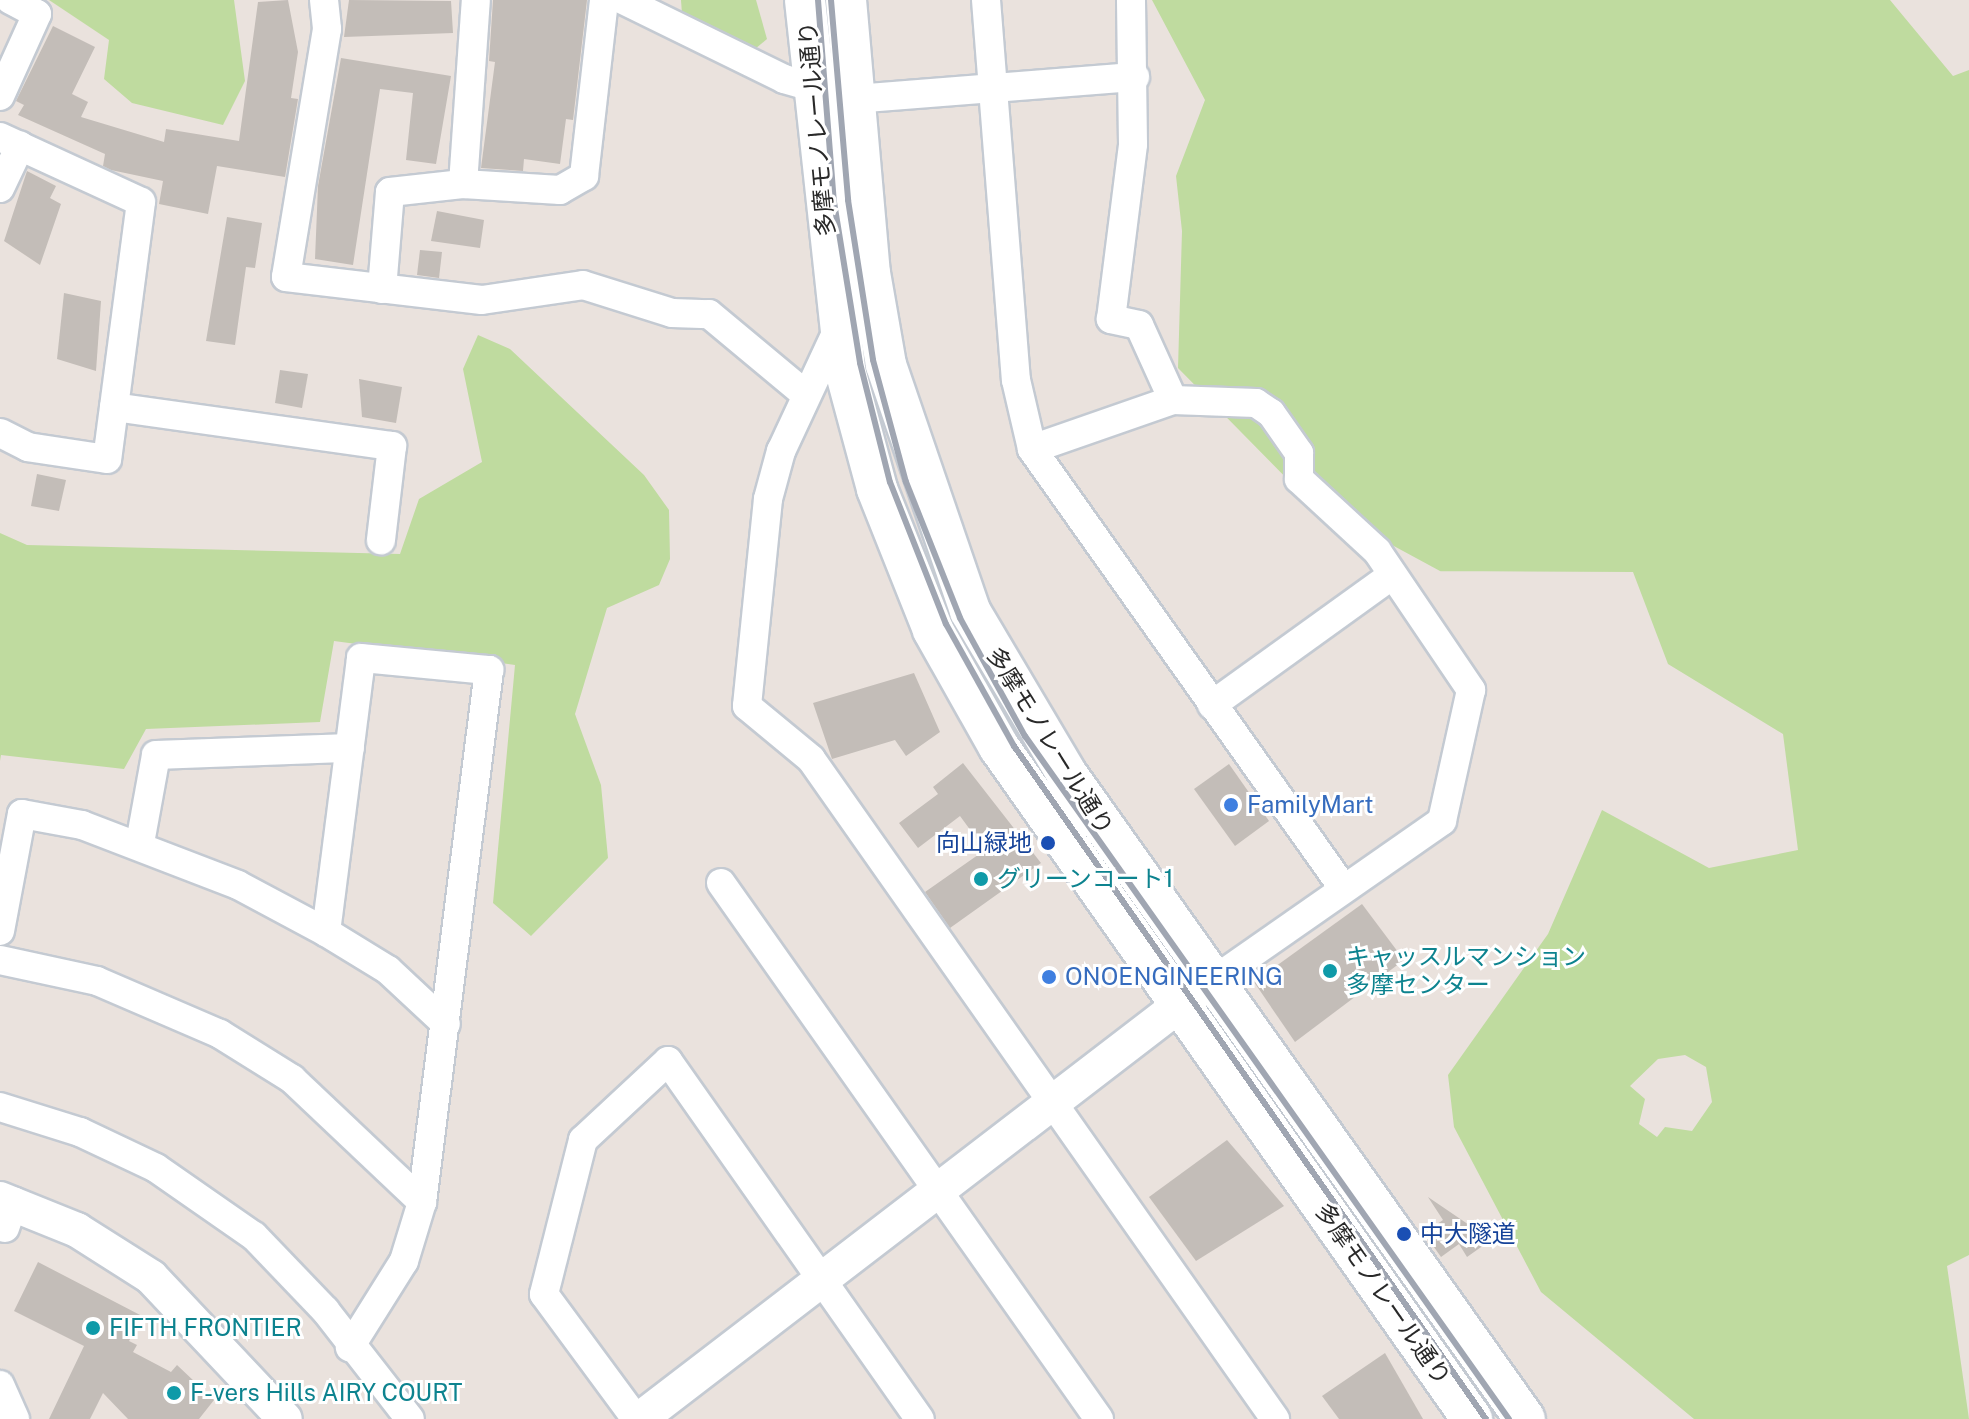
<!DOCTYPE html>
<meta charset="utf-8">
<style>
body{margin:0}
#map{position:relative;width:1969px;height:1419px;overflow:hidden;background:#eae2dd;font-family:"Public Sans","Noto Sans JP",sans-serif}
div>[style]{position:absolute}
.green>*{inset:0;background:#bfdb9f}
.building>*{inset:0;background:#c3bdb8}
.roads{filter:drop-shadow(2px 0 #c4cad2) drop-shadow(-2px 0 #c4cad2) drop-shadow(0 2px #c4cad2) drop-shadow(0 -2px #c4cad2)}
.minor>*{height:28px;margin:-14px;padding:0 14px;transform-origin:14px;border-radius:14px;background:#fff}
.tertiary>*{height:34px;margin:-17px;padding:0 17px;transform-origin:17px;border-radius:17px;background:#fff}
.secondary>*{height:40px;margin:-20px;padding:0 20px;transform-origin:20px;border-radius:20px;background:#fff}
.rail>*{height:6px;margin:-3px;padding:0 3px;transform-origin:3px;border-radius:3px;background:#a0a6b2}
.dots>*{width:22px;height:22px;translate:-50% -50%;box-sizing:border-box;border:4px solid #fff;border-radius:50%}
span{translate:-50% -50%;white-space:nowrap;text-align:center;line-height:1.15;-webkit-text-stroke:6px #fff;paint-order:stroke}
.street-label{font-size:24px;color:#292929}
.shop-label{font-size:24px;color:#366cbe}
.left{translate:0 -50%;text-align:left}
.transit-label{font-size:24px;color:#164399}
.right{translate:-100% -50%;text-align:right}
.culture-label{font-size:24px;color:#0d838f}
</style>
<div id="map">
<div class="green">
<i style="clip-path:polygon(49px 0,234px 0,245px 81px,223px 125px,132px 103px,104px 79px,109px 40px)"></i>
<i style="clip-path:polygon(681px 0,756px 0,767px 39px,755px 49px,682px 14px)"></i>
<i style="clip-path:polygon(evenodd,1152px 0,1890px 0,1953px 76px,1969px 70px,1969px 1255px,1947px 1266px,1969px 1419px,1694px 1419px,1541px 1292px,1454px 1127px,1448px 1075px,1548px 934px,1602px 810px,1709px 868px,1798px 850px,1783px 734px,1668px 664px,1633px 572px,1440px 571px,1307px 499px,1178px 368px,1182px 231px,1176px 176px,1205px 100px,1152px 0,1685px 1055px,1706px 1067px,1712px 1102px,1692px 1131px,1665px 1127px,1657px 1137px,1639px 1124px,1645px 1099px,1630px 1086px,1658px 1059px,1685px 1055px)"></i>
<i style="clip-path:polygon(478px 335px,510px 349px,644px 475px,669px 510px,670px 559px,659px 585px,607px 608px,575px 714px,601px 785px,608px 858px,531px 936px,493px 903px,515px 665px,334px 641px,320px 722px,146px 729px,124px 769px,1px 755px,0 761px,0 533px,27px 545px,400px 554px,419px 499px,482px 462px,463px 369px)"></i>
</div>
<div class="building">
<i style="clip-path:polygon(288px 0,298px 52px,291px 98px,298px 99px,285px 177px,217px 166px,208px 214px,159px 204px,163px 181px,111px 170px,103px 166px,105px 154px,18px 115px,24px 105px,16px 101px,53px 26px,95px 47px,72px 94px,88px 102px,81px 117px,164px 142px,166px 129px,239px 141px,258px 2px)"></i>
<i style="clip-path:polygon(349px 0,451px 1px,453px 33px,344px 37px)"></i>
<i style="clip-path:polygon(493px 0,587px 0,573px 120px,566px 119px,560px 164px,524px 159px,523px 171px,481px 168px,495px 62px,489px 61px)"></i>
<i style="clip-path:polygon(341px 58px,451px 76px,436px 164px,406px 160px,413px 93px,380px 89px,353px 265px,315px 259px,318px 186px)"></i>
<i style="clip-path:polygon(27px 171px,56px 186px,50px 198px,61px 204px,40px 265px,4px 241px)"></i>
<i style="clip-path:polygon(437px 211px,484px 220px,480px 248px,431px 241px)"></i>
<i style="clip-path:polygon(227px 217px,262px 223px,255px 268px,246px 267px,235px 345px,206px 341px)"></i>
<i style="clip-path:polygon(420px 250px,442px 252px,439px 278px,417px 275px)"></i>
<i style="clip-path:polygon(64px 293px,101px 301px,96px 371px,57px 359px)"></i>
<i style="clip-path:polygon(280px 370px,308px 374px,302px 408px,275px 403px)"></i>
<i style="clip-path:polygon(359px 379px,402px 387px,396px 423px,362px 417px)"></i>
<i style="clip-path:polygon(37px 474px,66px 480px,59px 511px,31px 506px)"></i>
<i style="clip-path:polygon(914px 673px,940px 732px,906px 756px,895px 740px,832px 759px,813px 703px)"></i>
<i style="clip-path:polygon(963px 763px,1041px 863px,950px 928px,925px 892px,985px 850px,960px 816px,918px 848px,899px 823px,938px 794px,933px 787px)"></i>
<i style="clip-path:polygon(1229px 764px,1269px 821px,1235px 846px,1194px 789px)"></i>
<i style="clip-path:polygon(1362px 904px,1404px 960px,1295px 1042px,1254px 982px)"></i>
<i style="clip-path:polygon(1227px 1140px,1284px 1206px,1196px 1261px,1149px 1197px)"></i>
<i style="clip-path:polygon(1428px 1197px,1478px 1231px,1484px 1245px,1467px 1257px,1459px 1244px,1441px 1257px,1424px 1233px,1443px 1220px)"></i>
<i style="clip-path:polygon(38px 1262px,142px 1316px,129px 1341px,137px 1345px,133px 1352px,171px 1372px,177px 1365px,214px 1400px,199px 1419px,128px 1419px,103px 1393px,90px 1419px,49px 1419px,84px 1346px,14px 1311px)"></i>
<i style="clip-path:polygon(1385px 1353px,1423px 1419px,1339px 1419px,1322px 1396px)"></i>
</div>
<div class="roads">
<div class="minor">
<i style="left:324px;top:0;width:29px;rotate:84deg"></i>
<i style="left:327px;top:29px;width:251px;rotate:99.4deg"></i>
<i style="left:286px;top:277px;width:197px;rotate:6.7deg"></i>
<i style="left:482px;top:300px;width:102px;rotate:-8.4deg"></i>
<i style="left:583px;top:285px;width:93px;rotate:17.5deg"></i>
<i style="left:672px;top:313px;width:37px;rotate:2deg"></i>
<i style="left:709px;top:314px;width:125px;rotate:39.8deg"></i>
<i style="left:623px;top:0;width:179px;rotate:26.1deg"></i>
<i style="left:784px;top:79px;width:73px;rotate:15.9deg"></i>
<i style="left:854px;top:99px;width:282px;rotate:-4.5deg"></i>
<i style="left:986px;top:0;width:381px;rotate:85.5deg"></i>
<i style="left:1016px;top:380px;width:71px;rotate:76.9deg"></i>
<i style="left:1032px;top:449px;width:539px;rotate:54.66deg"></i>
<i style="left:0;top:96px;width:90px;rotate:-65.7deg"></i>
<i style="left:37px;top:14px;width:30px;rotate:-152deg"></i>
<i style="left:0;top:137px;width:155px;rotate:24.7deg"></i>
<i style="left:141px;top:202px;width:259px;rotate:97.5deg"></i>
<i style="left:107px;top:459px;width:80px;rotate:-171.4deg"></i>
<i style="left:28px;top:447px;width:31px;rotate:-153deg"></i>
<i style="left:463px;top:184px;width:184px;rotate:-86deg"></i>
<i style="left:0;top:188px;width:47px;rotate:-64.5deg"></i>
<i style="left:382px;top:289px;width:97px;rotate:-85.3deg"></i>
<i style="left:390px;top:192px;width:73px;rotate:-6.3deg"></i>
<i style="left:463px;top:184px;width:97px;rotate:3.5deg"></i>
<i style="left:560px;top:190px;width:28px;rotate:-30deg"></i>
<i style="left:584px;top:176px;width:177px;rotate:-83.5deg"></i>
<i style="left:838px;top:329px;width:135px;rotate:115deg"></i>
<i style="left:781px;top:451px;width:50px;rotate:105.2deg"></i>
<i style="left:768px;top:499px;width:208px;rotate:95.8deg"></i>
<i style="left:747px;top:706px;width:83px;rotate:39.6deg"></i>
<i style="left:811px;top:759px;width:807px;rotate:54.89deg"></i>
<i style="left:1173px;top:400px;width:83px;rotate:2.1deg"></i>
<i style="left:1256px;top:403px;width:18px;rotate:34deg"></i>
<i style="left:1271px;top:413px;width:49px;rotate:55deg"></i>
<i style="left:1299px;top:453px;width:26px;rotate:90deg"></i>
<i style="left:1299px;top:479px;width:106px;rotate:42.7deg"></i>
<i style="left:1377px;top:551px;width:168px;rotate:55.9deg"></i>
<i style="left:1471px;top:690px;width:134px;rotate:102.5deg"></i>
<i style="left:1442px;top:821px;width:279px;rotate:145.1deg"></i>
<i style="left:114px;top:407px;width:281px;rotate:8deg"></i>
<i style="left:392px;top:446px;width:95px;rotate:96.7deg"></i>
<i style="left:1032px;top:449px;width:149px;rotate:-19.2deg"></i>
<i style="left:1173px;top:400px;width:82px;rotate:-114.4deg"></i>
<i style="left:1139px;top:325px;width:29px;rotate:-168deg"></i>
<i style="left:1111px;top:319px;width:176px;rotate:-82.8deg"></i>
<i style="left:1133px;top:144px;width:144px;rotate:-90.8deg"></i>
<i style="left:1212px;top:705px;width:221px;rotate:-35.8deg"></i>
<i style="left:140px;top:843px;width:89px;rotate:-79.7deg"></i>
<i style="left:156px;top:755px;width:194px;rotate:-2.1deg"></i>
<i style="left:721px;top:883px;width:656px;rotate:54.81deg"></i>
<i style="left:0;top:931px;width:119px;rotate:-79.4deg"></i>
<i style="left:22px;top:814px;width:61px;rotate:10.4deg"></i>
<i style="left:82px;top:825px;width:167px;rotate:21deg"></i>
<i style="left:238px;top:885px;width:100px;rotate:28.1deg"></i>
<i style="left:326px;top:932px;width:73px;rotate:31.5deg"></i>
<i style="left:388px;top:970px;width:79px;rotate:43deg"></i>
<i style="left:326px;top:932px;width:276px;rotate:-82.7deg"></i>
<i style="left:361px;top:658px;width:129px;rotate:5.4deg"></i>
<i style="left:489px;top:670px;width:536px;rotate:97.18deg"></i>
<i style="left:422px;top:1202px;width:62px;rotate:107deg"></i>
<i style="left:404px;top:1261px;width:102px;rotate:122.1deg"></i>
<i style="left:0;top:960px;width:99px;rotate:12.2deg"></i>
<i style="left:97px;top:981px;width:134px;rotate:23.3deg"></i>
<i style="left:220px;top:1034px;width:85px;rotate:32deg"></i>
<i style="left:292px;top:1079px;width:179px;rotate:43.4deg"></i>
<i style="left:0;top:1107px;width:84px;rotate:17.4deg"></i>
<i style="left:80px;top:1132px;width:84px;rotate:25.3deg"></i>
<i style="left:156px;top:1168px;width:119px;rotate:34.8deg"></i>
<i style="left:254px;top:1236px;width:103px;rotate:46.2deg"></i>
<i style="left:325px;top:1310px;width:138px;rotate:52.1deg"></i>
<i style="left:5px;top:1228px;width:28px;rotate:-71deg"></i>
<i style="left:0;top:1385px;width:37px;rotate:66deg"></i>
<i style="left:636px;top:1419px;width:155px;rotate:-126.4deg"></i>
<i style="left:544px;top:1294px;width:159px;rotate:-75.8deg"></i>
<i style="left:583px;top:1140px;width:116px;rotate:-42.9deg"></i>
<i style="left:668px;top:1061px;width:438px;rotate:54.9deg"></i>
</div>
<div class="tertiary">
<i style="left:0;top:1199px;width:83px;rotate:21.9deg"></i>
<i style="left:77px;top:1230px;width:88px;rotate:32.4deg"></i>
<i style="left:151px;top:1277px;width:195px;rotate:46.7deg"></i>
<i style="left:640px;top:1419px;width:705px;rotate:-37.5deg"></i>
</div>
<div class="secondary">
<i style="left:805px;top:0;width:372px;rotate:83.8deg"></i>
<i style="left:845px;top:370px;width:123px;rotate:74.9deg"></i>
<i style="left:877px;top:489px;width:152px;rotate:68.3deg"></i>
<i style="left:933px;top:630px;width:134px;rotate:60.6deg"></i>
<i style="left:999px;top:747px;width:822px;rotate:54.86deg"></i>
<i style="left:846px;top:0;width:274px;rotate:85deg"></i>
<i style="left:870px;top:273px;width:93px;rotate:80.1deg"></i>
<i style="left:886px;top:365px;width:260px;rotate:71.1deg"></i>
<i style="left:970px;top:611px;width:188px;rotate:59.3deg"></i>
<i style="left:1066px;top:773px;width:792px;rotate:54.61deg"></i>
</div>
</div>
<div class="rail">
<i style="left:818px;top:0;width:203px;rotate:85.5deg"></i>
<i style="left:834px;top:202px;width:163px;rotate:80.8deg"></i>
<i style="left:860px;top:363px;width:123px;rotate:75.9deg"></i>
<i style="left:890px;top:482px;width:153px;rotate:68.5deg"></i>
<i style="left:946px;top:624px;width:140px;rotate:60.9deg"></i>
<i style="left:1014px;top:746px;width:822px;rotate:54.96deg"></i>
<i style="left:831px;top:0;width:201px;rotate:85.1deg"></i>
<i style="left:848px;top:200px;width:162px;rotate:81.1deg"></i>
<i style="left:873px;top:360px;width:126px;rotate:74.9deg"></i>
<i style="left:906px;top:482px;width:146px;rotate:68.3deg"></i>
<i style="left:960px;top:618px;width:135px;rotate:61.2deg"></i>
<i style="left:1025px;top:736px;width:837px;rotate:54.68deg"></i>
</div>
<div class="dots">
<i style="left:1231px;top:805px;background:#3f7fe0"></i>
<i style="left:1048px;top:843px;background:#1a4fb4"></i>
<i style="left:981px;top:879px;background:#0f9aa8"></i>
<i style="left:1330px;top:971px;background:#0f9aa8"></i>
<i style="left:1049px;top:977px;background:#3f7fe0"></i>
<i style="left:1404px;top:1234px;background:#1a4fb4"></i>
<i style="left:93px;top:1328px;background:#0f9aa8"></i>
<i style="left:174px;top:1393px;background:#0f9aa8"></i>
</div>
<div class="street-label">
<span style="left:817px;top:129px;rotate:-95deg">多摩モノレール通り</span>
<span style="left:1050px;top:741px;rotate:58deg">多摩モノレール通り</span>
<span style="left:1383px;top:1294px;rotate:55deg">多摩モノレール通り</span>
</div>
<div class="shop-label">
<span class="left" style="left:1247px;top:805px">FamilyMart</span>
<span class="left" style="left:1065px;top:977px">ONOENGINEERING</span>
</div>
<div class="transit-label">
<span class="right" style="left:1032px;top:843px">向山緑地</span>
<span class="left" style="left:1420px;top:1234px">中大隧道</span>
</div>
<div class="culture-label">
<span class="left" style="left:997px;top:879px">グリーンコート1</span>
<span class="left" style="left:1346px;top:971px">キャッスルマンション<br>多摩センター</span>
<span class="left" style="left:109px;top:1328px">FIFTH FRONTIER</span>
<span class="left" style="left:190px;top:1393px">F-vers Hills AIRY COURT</span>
</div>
</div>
